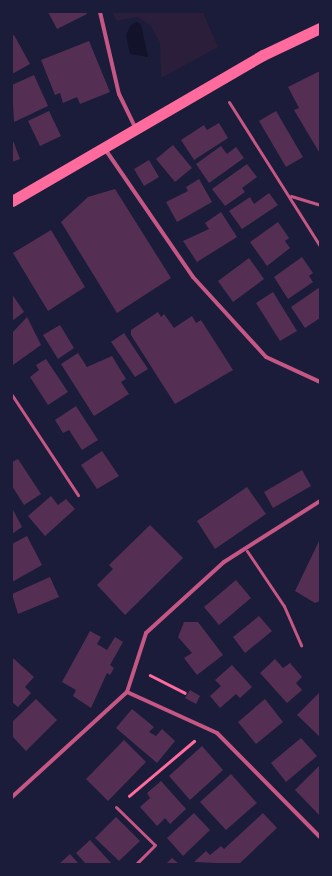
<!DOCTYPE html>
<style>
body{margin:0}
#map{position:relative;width:332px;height:876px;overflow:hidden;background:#1b1b3a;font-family:Lato,sans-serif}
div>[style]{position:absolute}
.green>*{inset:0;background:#2a1e3b}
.water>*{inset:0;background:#12122b}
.building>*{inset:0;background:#542f53}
.path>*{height:2.5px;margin:-1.25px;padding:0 1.25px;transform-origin:1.25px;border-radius:1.25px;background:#ff6b9d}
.service>*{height:3px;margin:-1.5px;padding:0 1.5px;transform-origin:1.5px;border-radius:1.5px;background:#c65784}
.minor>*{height:4px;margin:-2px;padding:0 2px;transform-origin:2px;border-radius:2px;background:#c65784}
.trunk>*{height:11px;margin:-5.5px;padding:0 5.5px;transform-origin:5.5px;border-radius:5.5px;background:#ff6b9d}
span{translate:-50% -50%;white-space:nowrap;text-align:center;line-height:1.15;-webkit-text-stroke:3px #1b1b3a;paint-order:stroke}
.frame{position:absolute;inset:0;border:13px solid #1b1b3a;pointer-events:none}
</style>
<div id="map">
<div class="green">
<i style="clip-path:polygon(112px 12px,203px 12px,218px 47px,161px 78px,160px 43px,150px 25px,137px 17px,117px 21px)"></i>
</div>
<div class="water">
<i style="clip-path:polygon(137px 22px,141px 25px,148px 57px,130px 54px,126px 35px,131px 25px)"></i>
</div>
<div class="building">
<i style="clip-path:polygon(48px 12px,86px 12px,87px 14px,57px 29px)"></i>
<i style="clip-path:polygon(14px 35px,30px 64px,12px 74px,12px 36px)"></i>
<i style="clip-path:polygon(89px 41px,110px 92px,80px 104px,77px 97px,63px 103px,60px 93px,55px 95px,41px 60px)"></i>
<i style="clip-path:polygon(320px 71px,320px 151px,319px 152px,294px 110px,299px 108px,288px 87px)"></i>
<i style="clip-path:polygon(34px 75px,48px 106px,14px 122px,12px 85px)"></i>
<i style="clip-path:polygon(49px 111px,61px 136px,40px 146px,28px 121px)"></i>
<i style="clip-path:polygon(276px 111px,303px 157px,286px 167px,259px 121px)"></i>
<i style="clip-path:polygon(219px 123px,228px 138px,194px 160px,181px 140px,204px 125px,207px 130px)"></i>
<i style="clip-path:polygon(12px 138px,20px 159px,12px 162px)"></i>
<i style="clip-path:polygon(173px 145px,192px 168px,175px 182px,156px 159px)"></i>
<i style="clip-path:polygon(221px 146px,227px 154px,236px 147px,244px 158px,209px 183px,196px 164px)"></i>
<i style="clip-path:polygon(149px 160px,159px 177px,144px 186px,134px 169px)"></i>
<i style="clip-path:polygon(247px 164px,257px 177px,242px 188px,245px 192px,225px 206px,212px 189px)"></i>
<i style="clip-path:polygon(199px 179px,212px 202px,177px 222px,166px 202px,188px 191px,186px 187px)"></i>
<i style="clip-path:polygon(115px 189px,171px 278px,117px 313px,61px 222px,88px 197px)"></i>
<i style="clip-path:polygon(269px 193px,278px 205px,242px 229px,229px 211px,250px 197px,254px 204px)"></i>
<i style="clip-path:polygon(221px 212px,237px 237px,197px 262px,183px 241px,209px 229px,205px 223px)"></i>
<i style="clip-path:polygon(278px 222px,289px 238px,285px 241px,290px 248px,267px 266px,250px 242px)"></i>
<i style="clip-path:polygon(51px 230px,85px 287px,48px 311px,13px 253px)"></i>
<i style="clip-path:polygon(302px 257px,313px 273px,309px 276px,313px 282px,288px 299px,274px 277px)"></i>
<i style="clip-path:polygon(249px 258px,264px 279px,233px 302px,218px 281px)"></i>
<i style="clip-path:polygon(320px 287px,320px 318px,305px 328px,291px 307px)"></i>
<i style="clip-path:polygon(273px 292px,297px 331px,280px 341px,256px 303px)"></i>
<i style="clip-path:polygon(12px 294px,24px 312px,12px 321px)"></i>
<i style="clip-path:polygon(158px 312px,161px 317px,164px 314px,174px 328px,192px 316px,196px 323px,201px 320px,233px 370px,175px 404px,131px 335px,131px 330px)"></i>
<i style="clip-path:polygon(27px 317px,41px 345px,13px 365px,12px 333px)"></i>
<i style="clip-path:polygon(60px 325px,74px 348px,58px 359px,43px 335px)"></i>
<i style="clip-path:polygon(124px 333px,148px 369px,135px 377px,111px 342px)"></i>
<i style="clip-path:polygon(78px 353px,87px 367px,112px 356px,126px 379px,121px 382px,129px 394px,94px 416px,61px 364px)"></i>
<i style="clip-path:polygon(46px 359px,68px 392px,48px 405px,30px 377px,39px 370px,36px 365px)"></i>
<i style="clip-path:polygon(76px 406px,98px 440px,82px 450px,69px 430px,63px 433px,55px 420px)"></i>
<i style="clip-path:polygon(102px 451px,119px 476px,97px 489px,81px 465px)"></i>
<i style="clip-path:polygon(18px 459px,41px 494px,24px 505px,12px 486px,12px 462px)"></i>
<i style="clip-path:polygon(302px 470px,311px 486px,273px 508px,264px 492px)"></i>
<i style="clip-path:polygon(247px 487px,266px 514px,215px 549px,197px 521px)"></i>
<i style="clip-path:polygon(51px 496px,58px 505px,66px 499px,75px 509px,45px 536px,28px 516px)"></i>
<i style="clip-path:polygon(12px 508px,22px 527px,12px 534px)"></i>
<i style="clip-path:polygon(150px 525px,183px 558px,125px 615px,97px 585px,113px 569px,109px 565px)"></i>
<i style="clip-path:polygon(27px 536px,42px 565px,12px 582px,12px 544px)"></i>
<i style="clip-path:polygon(320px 539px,320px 601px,315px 603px,295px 591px)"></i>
<i style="clip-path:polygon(50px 577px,59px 597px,18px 614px,12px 594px)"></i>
<i style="clip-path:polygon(236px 580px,251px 598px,219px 625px,204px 607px)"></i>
<i style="clip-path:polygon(259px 616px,272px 631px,245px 653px,233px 637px)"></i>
<i style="clip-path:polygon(184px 622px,198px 622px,223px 655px,197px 675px,184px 658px,192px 653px,178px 637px)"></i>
<i style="clip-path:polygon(90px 631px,101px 637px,97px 644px,107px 650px,115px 637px,123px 642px,110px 665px,114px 668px,110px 675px,107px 673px,91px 708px,73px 696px,76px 690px,62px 682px)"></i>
<i style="clip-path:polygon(13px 658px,34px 677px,25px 687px,31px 693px,18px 707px,12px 702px)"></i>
<i style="clip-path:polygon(275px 659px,283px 668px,290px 663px,302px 677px,296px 683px,302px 690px,287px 703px,260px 673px)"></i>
<i style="clip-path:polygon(232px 665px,252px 687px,240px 698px,236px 694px,220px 708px,210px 696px,221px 686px,215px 680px)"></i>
<i style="clip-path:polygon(190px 690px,200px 696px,196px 704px,185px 698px)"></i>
<i style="clip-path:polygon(320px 692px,320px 737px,297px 715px)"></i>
<i style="clip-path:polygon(36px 699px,57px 720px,26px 751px,12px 736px,12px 722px)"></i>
<i style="clip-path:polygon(265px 699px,283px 722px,256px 744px,238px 722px)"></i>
<i style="clip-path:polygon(132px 709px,154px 727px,149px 732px,156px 736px,162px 729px,175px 741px,157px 763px,116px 728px)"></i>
<i style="clip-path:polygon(301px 738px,317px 756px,286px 782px,271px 763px)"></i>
<i style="clip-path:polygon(124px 740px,146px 762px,108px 801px,86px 779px)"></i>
<i style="clip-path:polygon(202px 746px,223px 770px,190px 800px,169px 776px)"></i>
<i style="clip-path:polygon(320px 765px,320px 816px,295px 790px)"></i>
<i style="clip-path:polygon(231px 774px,257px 803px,226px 830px,200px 802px)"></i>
<i style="clip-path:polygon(161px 781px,186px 809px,170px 824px,165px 818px,157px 826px,140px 807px,150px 798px,147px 793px)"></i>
<i style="clip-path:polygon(194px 813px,210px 830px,183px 856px,167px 838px)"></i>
<i style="clip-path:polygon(263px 813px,277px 828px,239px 864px,194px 862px,206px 851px,210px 855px,221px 846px,224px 849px)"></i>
<i style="clip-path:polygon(116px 817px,140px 841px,119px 861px,95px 838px)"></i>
<i style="clip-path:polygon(90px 840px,112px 864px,86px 864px,76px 853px)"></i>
<i style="clip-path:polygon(70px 854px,79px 864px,59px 864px)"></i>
<i style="clip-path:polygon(172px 858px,179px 864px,166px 864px)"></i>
</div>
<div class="path">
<i style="left:150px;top:675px;width:39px;rotate:27deg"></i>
<i style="left:129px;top:796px;width:85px;rotate:-40.2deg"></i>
</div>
<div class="service">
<i style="left:229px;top:102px;width:170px;rotate:57.7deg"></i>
<i style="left:291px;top:196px;width:30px;rotate:17deg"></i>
<i style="left:12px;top:395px;width:120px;rotate:56.6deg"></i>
<i style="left:247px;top:551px;width:66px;rotate:56.1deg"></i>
<i style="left:284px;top:606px;width:43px;rotate:66.4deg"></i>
<i style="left:116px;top:807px;width:54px;rotate:44.3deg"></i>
<i style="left:155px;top:845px;width:27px;rotate:135deg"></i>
</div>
<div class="minor">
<i style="left:100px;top:12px;width:84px;rotate:77deg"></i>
<i style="left:119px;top:94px;width:37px;rotate:64deg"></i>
<i style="left:105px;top:149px;width:155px;rotate:55.5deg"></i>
<i style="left:193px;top:277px;width:108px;rotate:47.6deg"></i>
<i style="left:266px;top:357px;width:60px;rotate:24.8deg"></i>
<i style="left:127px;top:692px;width:99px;rotate:24.5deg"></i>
<i style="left:217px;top:733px;width:146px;rotate:45.3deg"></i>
<i style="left:12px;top:797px;width:156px;rotate:-42.4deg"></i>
<i style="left:127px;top:692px;width:62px;rotate:-72.1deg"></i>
<i style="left:146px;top:633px;width:105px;rotate:-42.3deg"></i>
<i style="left:224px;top:562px;width:114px;rotate:-32.4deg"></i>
</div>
<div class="trunk">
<i style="left:12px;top:201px;width:290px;rotate:-30.2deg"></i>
<i style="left:263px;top:55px;width:63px;rotate:-25.3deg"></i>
</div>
<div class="frame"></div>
</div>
